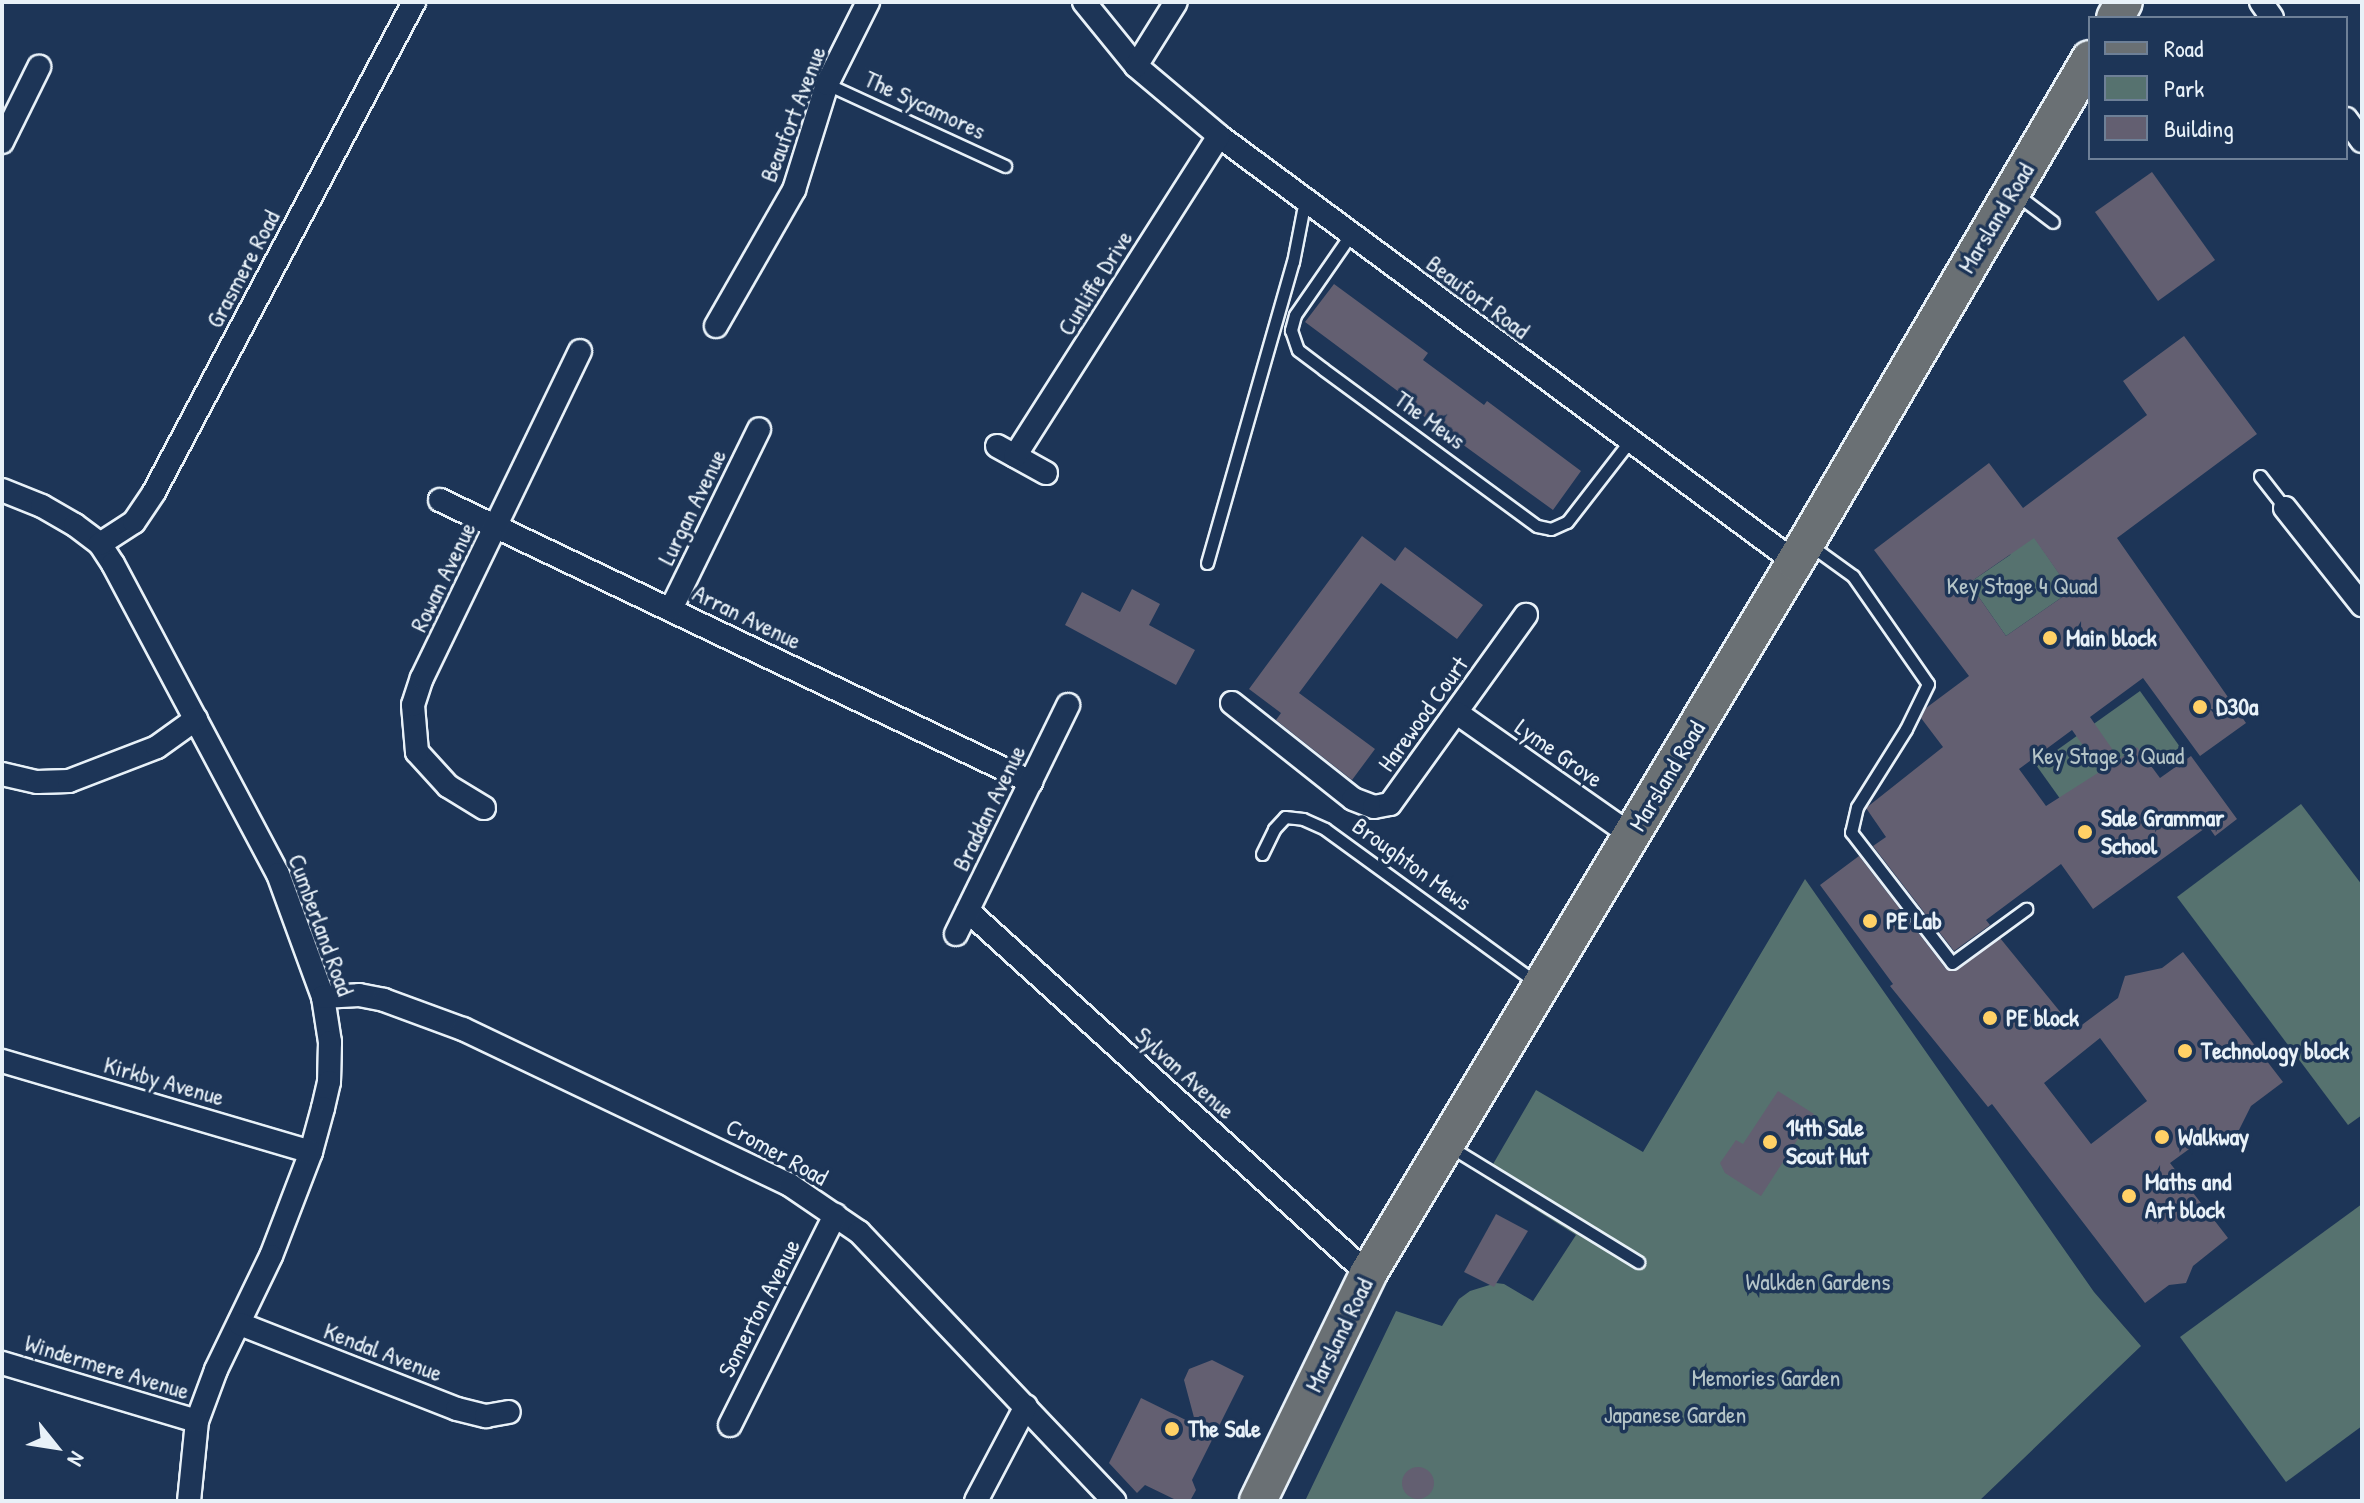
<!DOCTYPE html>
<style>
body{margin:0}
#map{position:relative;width:2364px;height:1503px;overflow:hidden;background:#1d3557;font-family:"Patrick Hand",sans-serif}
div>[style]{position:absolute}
.green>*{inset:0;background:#56726f}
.building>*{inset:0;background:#635f71}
.round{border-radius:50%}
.roads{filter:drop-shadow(2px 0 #e8f1f8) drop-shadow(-2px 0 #e8f1f8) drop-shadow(0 2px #e8f1f8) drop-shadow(0 -2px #e8f1f8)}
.lane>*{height:11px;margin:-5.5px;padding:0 5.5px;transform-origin:5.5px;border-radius:5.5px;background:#1d3557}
.street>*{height:22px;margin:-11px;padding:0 11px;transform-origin:11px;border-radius:11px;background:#1d3557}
.primary>*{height:36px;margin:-18px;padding:0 18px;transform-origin:18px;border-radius:18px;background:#6a7074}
.dots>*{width:22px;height:22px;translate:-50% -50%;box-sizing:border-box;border:4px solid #1d3557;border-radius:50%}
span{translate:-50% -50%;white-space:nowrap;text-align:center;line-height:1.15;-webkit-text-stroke:7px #1d3557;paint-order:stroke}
.street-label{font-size:24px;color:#e8f1f8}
.park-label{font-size:24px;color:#b5c5c8}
.poi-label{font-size:24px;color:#e8f1f8;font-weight:700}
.left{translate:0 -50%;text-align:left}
.frame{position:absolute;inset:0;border:4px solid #e8f1f8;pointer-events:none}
.legend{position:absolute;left:2088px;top:16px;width:260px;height:144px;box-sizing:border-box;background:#1d3557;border:2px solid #6e8097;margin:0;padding:10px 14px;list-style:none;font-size:24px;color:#e8f1f8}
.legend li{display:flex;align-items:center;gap:16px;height:40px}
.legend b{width:40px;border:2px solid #6e8097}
.north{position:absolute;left:16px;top:1407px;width:80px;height:80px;-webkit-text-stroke:6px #1d3557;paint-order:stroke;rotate:120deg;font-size:22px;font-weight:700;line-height:32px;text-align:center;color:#e8f1f8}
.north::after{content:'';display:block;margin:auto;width:28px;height:36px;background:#e8f1f8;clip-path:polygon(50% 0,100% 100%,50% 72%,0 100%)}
</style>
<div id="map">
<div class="green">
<i style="clip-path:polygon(2026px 525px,2071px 591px,2006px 636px,1969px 583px,2010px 555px)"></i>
<i style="clip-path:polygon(2140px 691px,2180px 747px,2076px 821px,2036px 765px)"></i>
<i style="clip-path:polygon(2301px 804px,2362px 885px,2362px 1115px,2348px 1125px,2177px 897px)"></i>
<i style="clip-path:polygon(1805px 879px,2094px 1292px,2141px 1346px,1979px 1501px,1305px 1501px,1396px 1311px,1442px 1326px,1459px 1299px,1470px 1291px,1496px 1283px,1504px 1284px,1533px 1301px,1576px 1235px,1485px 1178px,1536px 1090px,1643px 1152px)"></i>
<i style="clip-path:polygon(2362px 1204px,2362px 1426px,2286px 1482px,2180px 1337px)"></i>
</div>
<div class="building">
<i style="clip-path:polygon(2152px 172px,2215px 260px,2158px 301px,2095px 212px)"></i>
<i style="clip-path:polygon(1334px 284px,1428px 353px,1423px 360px,1484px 405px,1487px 401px,1581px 471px,1553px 510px,1400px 399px,1403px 395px,1305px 322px)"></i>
<i style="clip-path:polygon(evenodd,2184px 336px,2257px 434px,2117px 538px,2246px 723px,2200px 756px,2143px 678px,2090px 717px,2119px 759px,2137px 747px,2160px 778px,2191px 756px,2237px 819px,2215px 836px,2208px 826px,2093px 909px,2061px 864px,1986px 920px,1990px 925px,1954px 951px,1873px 846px,1886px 837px,1866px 808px,1943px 747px,1921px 718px,1926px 708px,1969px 676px,1874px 550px,1989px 463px,2023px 508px,2147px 415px,2123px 381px,2184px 336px,2034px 538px,2071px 591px,2006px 636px,1969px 583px,2034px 538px,2184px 336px,2072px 730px,2101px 771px,2046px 806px,2019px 769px,2072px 730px)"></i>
<i style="clip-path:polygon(1362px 536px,1395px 561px,1405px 547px,1483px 605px,1457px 639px,1381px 583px,1299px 693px,1375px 749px,1352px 780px,1276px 720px,1281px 713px,1249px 689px)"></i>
<i style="clip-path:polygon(1132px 589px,1160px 604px,1149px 625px,1195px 650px,1176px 685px,1065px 625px,1082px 592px,1120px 612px)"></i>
<i style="clip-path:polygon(evenodd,1859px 856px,1946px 969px,1957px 970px,2000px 938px,2075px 1030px,2118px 998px,2125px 976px,2162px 968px,2183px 952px,2283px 1082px,2251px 1106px,2239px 1130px,2207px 1136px,2170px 1163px,2228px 1238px,2193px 1266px,2186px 1283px,2169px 1285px,2145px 1303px,1992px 1104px,1988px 1107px,1890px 986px,1893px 984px,1820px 885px,1859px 856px,2100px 1038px,2147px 1101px,2091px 1144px,2044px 1083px,2100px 1038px)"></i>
<i style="clip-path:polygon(1778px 1091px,1814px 1114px,1761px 1196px,1725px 1173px,1720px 1163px,1736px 1140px,1743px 1144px)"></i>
<i style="clip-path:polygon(1496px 1214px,1528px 1231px,1494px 1287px,1464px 1272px)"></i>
<i style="clip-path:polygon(1212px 1360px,1244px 1376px,1192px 1480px,1196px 1490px,1190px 1501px,1178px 1501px,1145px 1485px,1137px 1493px,1109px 1463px,1141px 1398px,1196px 1425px,1184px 1380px,1189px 1369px)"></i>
<i class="round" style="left:1402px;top:1467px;width:32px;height:32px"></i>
</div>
<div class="roads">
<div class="lane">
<i style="left:827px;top:84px;width:196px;rotate:24.7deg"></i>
<i style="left:2016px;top:194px;width:46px;rotate:37.1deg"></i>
<i style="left:1351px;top:234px;width:98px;rotate:124.7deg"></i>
<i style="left:1295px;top:315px;width:16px;rotate:105deg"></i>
<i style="left:1291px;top:330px;width:21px;rotate:71deg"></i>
<i style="left:1298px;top:350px;width:31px;rotate:37deg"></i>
<i style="left:1323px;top:369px;width:265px;rotate:36.3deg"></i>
<i style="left:1537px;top:526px;width:14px;rotate:12deg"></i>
<i style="left:1551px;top:529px;width:17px;rotate:-24deg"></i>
<i style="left:1567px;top:522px;width:101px;rotate:-52.2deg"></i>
<i style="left:2260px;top:476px;width:41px;rotate:52deg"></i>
<i style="left:1810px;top:545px;width:53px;rotate:35.8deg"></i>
<i style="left:1853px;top:576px;width:131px;rotate:55.2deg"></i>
<i style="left:1928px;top:684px;width:50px;rotate:116.1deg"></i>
<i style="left:1906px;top:729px;width:92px;rotate:122.1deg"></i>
<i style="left:1857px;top:807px;width:26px;rotate:103deg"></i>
<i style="left:1851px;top:832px;width:165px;rotate:52.4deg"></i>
<i style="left:1952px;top:963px;width:92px;rotate:-36.1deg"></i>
<i style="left:1207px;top:563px;width:313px;rotate:-74.1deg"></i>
<i style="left:1293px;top:262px;width:63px;rotate:-79deg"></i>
<i style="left:1262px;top:854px;width:28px;rotate:-64deg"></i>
<i style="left:1274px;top:829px;width:16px;rotate:-47deg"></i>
<i style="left:1285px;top:817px;width:18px;rotate:6deg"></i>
<i style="left:1303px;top:819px;width:24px;rotate:24deg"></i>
<i style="left:1325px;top:829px;width:263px;rotate:36deg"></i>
<i style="left:1449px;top:1146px;width:222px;rotate:31.5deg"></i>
</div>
<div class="street">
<i style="left:1084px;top:2px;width:82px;rotate:50.9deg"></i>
<i style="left:1136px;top:66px;width:109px;rotate:40.1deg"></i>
<i style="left:1219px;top:136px;width:716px;rotate:36.49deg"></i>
<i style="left:2261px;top:2px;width:19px;rotate:55deg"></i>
<i style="left:1136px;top:66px;width:75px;rotate:-58deg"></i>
<i style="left:2346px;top:119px;width:27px;rotate:54deg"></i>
<i style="left:2px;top:142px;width:84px;rotate:-63.7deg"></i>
<i style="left:716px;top:326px;width:157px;rotate:-60.2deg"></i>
<i style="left:794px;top:190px;width:111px;rotate:-72.7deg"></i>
<i style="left:827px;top:84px;width:92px;rotate:-63.4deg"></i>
<i style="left:997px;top:446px;width:56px;rotate:28.9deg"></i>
<i style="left:1015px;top:456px;width:379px;rotate:-57.5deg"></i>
<i style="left:2px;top:490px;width:43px;rotate:21.8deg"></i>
<i style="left:42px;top:506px;width:38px;rotate:30deg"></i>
<i style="left:75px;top:525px;width:31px;rotate:37deg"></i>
<i style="left:100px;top:544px;width:24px;rotate:57deg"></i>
<i style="left:113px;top:564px;width:351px;rotate:62deg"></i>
<i style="left:278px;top:874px;width:131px;rotate:69.9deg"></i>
<i style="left:323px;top:997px;width:46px;rotate:81.2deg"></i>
<i style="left:330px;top:1042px;width:40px;rotate:91.4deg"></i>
<i style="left:329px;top:1082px;width:27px;rotate:103deg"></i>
<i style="left:323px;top:1108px;width:46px;rotate:105.3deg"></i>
<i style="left:311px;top:1152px;width:111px;rotate:111deg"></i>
<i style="left:271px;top:1256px;width:127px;rotate:115.8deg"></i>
<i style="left:216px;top:1370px;width:54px;rotate:110.4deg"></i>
<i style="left:197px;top:1421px;width:80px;rotate:95.7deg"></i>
<i style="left:440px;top:500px;width:655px;rotate:25.51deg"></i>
<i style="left:2285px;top:508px;width:124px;rotate:51.6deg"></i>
<i style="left:100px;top:544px;width:40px;rotate:-32.9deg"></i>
<i style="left:134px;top:522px;width:36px;rotate:-56deg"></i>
<i style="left:154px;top:492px;width:555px;rotate:-62.05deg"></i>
<i style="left:671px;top:609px;width:200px;rotate:-63.9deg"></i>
<i style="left:1232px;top:703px;width:154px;rotate:38.4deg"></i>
<i style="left:1353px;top:799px;width:22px;rotate:21deg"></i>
<i style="left:1374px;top:807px;width:16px;rotate:-11deg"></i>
<i style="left:1390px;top:804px;width:233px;rotate:-54.3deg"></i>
<i style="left:1457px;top:713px;width:213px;rotate:35deg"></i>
<i style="left:2px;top:774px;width:36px;rotate:13deg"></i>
<i style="left:37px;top:782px;width:32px;rotate:-2deg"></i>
<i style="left:69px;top:781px;width:94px;rotate:-21.1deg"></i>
<i style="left:157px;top:747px;width:48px;rotate:-35.7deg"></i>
<i style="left:484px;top:808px;width:42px;rotate:-148.6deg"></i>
<i style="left:448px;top:786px;width:46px;rotate:-132.4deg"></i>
<i style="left:417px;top:752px;width:47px;rotate:-94.9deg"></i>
<i style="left:413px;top:705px;width:28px;rotate:-72deg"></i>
<i style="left:422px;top:678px;width:363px;rotate:-64.2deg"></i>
<i style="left:968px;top:911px;width:540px;rotate:42.22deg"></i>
<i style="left:956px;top:934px;width:255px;rotate:-63.9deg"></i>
<i style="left:323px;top:997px;width:36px;rotate:-3deg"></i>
<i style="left:359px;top:995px;width:25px;rotate:11deg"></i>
<i style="left:384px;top:1000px;width:84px;rotate:20.2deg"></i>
<i style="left:463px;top:1029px;width:362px;rotate:25.5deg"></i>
<i style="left:790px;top:1185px;width:83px;rotate:34.3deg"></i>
<i style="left:859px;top:1232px;width:371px;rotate:46.5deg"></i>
<i style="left:2px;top:1061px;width:322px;rotate:16.4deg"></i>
<i style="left:240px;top:1324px;width:233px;rotate:21.4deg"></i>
<i style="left:457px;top:1409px;width:30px;rotate:14deg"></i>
<i style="left:486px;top:1416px;width:23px;rotate:-10deg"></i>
<i style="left:2px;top:1363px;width:203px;rotate:16.6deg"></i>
<i style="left:730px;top:1425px;width:235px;rotate:-63.4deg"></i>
<i style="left:976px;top:1501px;width:107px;rotate:-62.2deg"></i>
</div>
<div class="primary">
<i style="left:2115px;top:18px;width:18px;rotate:-61deg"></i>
<i style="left:1258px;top:1501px;width:252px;rotate:-64.1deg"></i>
<i style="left:1368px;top:1274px;width:830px;rotate:-59.05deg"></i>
<i style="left:1795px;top:562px;width:583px;rotate:-59.61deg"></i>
</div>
</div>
<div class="dots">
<i style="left:2050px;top:638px;background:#ffd166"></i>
<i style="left:2200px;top:707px;background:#ffd166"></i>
<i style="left:2085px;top:832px;background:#ffd166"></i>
<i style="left:1870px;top:921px;background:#ffd166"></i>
<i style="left:1990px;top:1018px;background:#ffd166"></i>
<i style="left:2185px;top:1051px;background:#ffd166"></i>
<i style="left:2162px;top:1137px;background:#ffd166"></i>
<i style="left:1770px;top:1142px;background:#ffd166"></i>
<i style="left:2129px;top:1196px;background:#ffd166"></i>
<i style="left:1172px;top:1429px;background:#ffd166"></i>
</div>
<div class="street-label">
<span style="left:925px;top:105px;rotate:25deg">The Sycamores</span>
<span style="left:793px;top:114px;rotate:-69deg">Beaufort Avenue</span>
<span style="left:1996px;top:218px;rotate:-59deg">Marsland Road</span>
<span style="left:243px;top:269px;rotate:-62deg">Grasmere Road</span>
<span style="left:1095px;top:283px;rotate:-58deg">Cunliffe Drive</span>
<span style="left:1478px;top:297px;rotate:37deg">Beaufort Road</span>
<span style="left:1430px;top:420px;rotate:36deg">The Mews</span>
<span style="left:692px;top:507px;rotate:-64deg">Lurgan Avenue</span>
<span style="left:443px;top:577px;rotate:-64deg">Rowan Avenue</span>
<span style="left:747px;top:617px;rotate:26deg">Arran Avenue</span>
<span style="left:1423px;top:714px;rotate:-54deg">Harewood Court</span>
<span style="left:1559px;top:753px;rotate:35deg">Lyme Grove</span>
<span style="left:1667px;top:776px;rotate:-59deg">Marsland Road</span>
<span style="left:989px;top:808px;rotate:-64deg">Braddan Avenue</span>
<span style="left:1412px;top:864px;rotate:36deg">Broughton Mews</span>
<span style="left:321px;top:925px;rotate:70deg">Cumberland Road</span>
<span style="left:1185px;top:1073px;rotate:42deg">Sylvan Avenue</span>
<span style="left:164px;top:1081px;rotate:16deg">Kirkby Avenue</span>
<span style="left:777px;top:1152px;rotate:29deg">Cromer Road</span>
<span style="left:759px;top:1308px;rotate:-63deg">Somerton Avenue</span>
<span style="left:1339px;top:1335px;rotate:-64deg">Marsland Road</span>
<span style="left:383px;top:1352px;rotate:21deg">Kendal Avenue</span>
<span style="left:107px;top:1367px;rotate:17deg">Windermere Avenue</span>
</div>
<div class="park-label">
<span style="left:2022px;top:586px">Key Stage 4 Quad</span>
<span style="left:2108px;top:756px">Key Stage 3 Quad</span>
<span style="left:1818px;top:1282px">Walkden Gardens</span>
<span style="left:1766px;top:1378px">Memories Garden</span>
<span style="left:1675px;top:1415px">Japanese Garden</span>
</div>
<div class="poi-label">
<span class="left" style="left:2066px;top:638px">Main block</span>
<span class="left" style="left:2216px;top:707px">D30a</span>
<span class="left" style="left:2101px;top:832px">Sale Grammar<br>School</span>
<span class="left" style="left:1886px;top:921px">PE Lab</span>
<span class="left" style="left:2006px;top:1018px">PE block</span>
<span class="left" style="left:2201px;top:1051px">Technology block</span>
<span class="left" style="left:1786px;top:1142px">14th Sale<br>Scout Hut</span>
<span class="left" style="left:2178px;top:1137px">Walkway</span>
<span class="left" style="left:2145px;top:1196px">Maths and<br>Art block</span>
<span class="left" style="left:1188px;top:1429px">The Sale</span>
</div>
<div class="frame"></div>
<ul class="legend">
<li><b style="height:10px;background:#6a7074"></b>Road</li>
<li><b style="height:22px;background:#56726f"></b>Park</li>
<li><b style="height:22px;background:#635f71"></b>Building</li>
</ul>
<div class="north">N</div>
</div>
